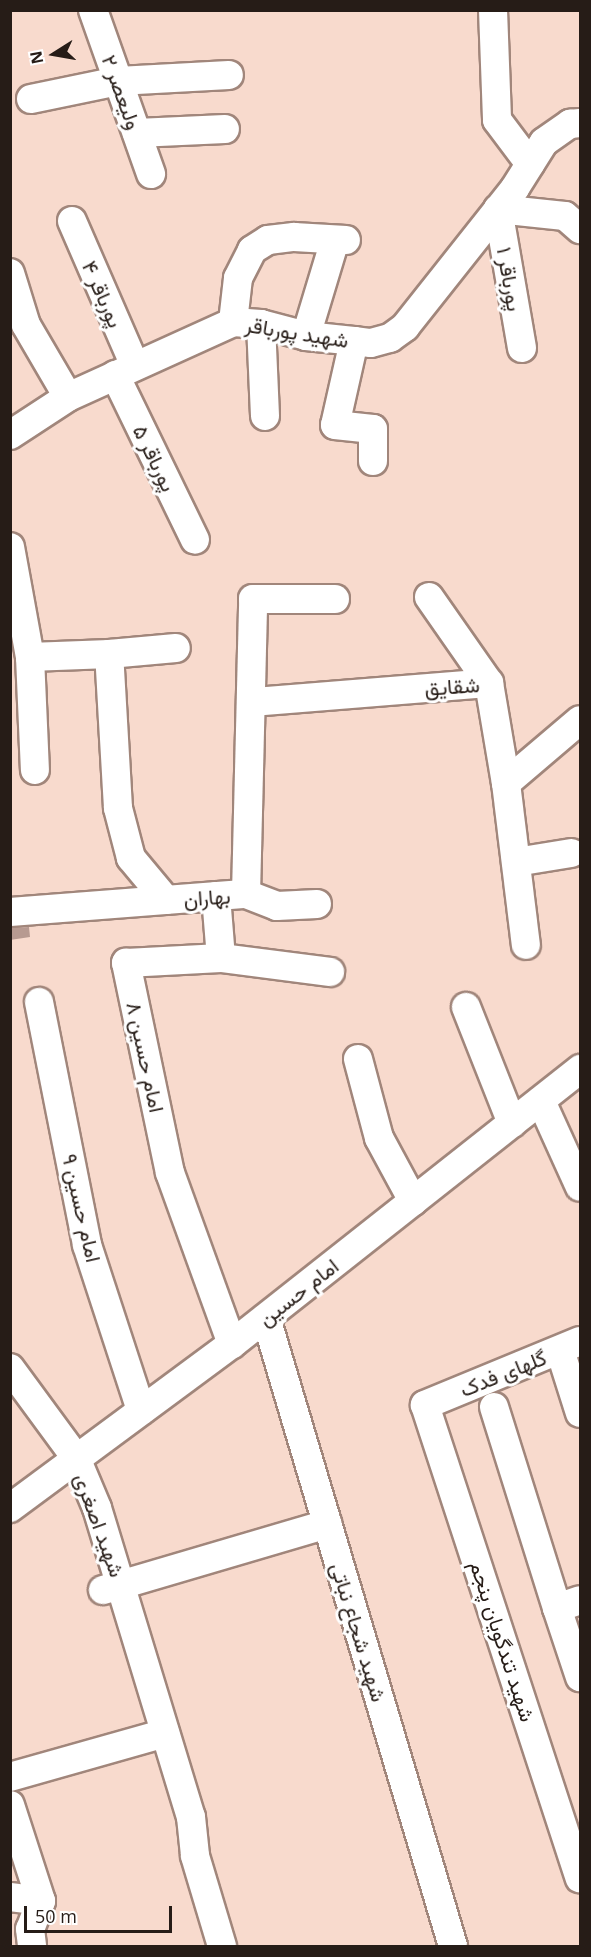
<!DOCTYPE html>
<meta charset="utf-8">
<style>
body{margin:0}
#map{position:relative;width:591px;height:1957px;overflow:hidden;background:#f8dacd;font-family:"Open Sans",Vazirmatn,sans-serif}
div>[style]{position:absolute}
.building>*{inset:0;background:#b79a91}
.roads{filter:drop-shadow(2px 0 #a1867b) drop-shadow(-2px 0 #a1867b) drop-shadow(0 2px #a1867b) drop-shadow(0 -2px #a1867b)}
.minor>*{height:28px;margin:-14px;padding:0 14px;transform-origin:14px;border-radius:14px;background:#fff}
span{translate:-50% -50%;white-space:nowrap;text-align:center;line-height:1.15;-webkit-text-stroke:6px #fff;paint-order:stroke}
.street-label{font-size:21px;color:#261c17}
.frame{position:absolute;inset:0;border:12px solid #261c17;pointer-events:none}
.north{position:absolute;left:24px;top:24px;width:60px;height:60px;-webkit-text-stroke:4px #fff;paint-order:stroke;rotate:259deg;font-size:16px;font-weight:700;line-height:24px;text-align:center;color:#261c17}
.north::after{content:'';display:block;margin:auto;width:21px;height:27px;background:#261c17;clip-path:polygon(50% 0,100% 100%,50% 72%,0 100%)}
.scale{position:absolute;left:24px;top:1906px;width:148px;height:27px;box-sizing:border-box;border:3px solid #261c17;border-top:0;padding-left:8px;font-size:18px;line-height:21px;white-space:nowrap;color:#261c17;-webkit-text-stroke:4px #fff;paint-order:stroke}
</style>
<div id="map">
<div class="building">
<i style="clip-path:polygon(29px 927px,30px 937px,10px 940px,10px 928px)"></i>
</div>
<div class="roads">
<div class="minor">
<i style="left:93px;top:10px;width:174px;rotate:70.5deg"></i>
<i style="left:493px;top:10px;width:110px;rotate:87.9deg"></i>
<i style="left:497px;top:120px;width:55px;rotate:53.1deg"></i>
<i style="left:31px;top:99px;width:89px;rotate:-11.7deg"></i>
<i style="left:118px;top:81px;width:111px;rotate:-3.1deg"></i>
<i style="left:137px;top:133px;width:88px;rotate:-2.6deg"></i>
<i style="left:72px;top:221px;width:158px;rotate:66.5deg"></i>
<i style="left:10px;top:273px;width:54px;rotate:72.9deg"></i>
<i style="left:26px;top:325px;width:83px;rotate:59.7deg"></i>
<i style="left:233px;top:322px;width:44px;rotate:-83.5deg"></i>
<i style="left:238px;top:278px;width:31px;rotate:-63deg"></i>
<i style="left:252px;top:250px;width:19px;rotate:-32deg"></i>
<i style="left:268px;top:240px;width:26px;rotate:-7deg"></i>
<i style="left:294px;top:237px;width:52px;rotate:3.3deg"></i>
<i style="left:261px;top:324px;width:92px;rotate:87.5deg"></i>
<i style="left:306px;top:336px;width:100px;rotate:-73.2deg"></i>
<i style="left:354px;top:341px;width:86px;rotate:102.7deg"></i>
<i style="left:335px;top:425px;width:38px;rotate:6deg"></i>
<i style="left:373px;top:429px;width:32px;rotate:90deg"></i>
<i style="left:522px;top:348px;width:141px;rotate:-99.8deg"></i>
<i style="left:498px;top:209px;width:67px;rotate:6deg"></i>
<i style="left:565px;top:216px;width:20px;rotate:41deg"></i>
<i style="left:115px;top:375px;width:183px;rotate:64.1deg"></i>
<i style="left:10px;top:435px;width:69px;rotate:-33.2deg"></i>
<i style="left:68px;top:397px;width:181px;rotate:-24.4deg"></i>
<i style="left:233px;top:322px;width:28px;rotate:4deg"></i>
<i style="left:261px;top:324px;width:47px;rotate:14.9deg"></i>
<i style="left:306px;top:336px;width:48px;rotate:5.9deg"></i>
<i style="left:354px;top:341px;width:17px;rotate:7deg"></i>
<i style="left:371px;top:343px;width:20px;rotate:-15deg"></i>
<i style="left:390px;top:338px;width:19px;rotate:-36deg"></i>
<i style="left:405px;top:327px;width:177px;rotate:-51.6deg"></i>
<i style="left:515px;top:188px;width:54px;rotate:-57.8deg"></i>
<i style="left:544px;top:142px;width:32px;rotate:-35deg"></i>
<i style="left:570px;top:124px;width:10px;rotate:-6deg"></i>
<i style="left:10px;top:547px;width:112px;rotate:79.7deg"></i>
<i style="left:30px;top:657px;width:113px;rotate:87.5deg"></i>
<i style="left:429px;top:597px;width:105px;rotate:55.1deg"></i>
<i style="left:489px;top:683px;width:101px;rotate:80.4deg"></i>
<i style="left:506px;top:783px;width:163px;rotate:83deg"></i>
<i style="left:30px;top:657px;width:79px;rotate:-2.2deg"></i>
<i style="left:253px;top:702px;width:237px;rotate:-4.6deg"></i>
<i style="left:506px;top:783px;width:97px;rotate:-40.4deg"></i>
<i style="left:516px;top:862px;width:56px;rotate:-9.3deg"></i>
<i style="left:246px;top:894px;width:295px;rotate:-88.6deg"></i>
<i style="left:253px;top:599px;width:82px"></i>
<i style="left:216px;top:896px;width:62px;rotate:85.4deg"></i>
<i style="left:166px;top:900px;width:55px;rotate:-129.8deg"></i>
<i style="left:131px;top:858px;width:52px;rotate:-104.6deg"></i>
<i style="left:118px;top:808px;width:154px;rotate:-93.3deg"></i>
<i style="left:109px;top:654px;width:67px;rotate:-5.1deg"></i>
<i style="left:10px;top:912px;width:237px;rotate:-4.4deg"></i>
<i style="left:246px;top:894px;width:33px;rotate:21deg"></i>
<i style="left:277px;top:906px;width:40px;rotate:-2.9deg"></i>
<i style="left:39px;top:1002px;width:248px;rotate:78.8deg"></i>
<i style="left:87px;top:1245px;width:174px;rotate:71.9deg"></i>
<i style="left:466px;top:1007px;width:125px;rotate:68.4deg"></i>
<i style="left:358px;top:1059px;width:82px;rotate:75.1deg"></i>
<i style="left:379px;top:1138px;width:72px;rotate:61.6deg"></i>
<i style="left:541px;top:1101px;width:94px;rotate:65.6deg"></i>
<i style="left:266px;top:1318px;width:655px;rotate:73.42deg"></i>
<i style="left:580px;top:1341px;width:168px;rotate:157.6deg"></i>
<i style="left:425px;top:1405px;width:498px;rotate:71.9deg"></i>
<i style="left:232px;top:1344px;width:182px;rotate:-109.9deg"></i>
<i style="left:170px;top:1173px;width:215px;rotate:-101.8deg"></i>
<i style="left:126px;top:963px;width:95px;rotate:-3deg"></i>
<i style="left:221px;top:958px;width:110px;rotate:7.3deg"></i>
<i style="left:560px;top:1350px;width:66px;rotate:72.4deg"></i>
<i style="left:10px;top:1368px;width:112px;rotate:53.7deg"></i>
<i style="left:76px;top:1458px;width:54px;rotate:67.2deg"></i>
<i style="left:97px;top:1508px;width:323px;rotate:73.1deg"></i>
<i style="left:191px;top:1817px;width:39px;rotate:84deg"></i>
<i style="left:195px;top:1856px;width:94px;rotate:73.3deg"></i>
<i style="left:494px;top:1407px;width:211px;rotate:72.6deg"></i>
<i style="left:557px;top:1608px;width:24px;rotate:-19deg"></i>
<i style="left:10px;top:1508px;width:276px;rotate:-36.5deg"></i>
<i style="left:232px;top:1344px;width:444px;rotate:-38.3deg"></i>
<i style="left:103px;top:1590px;width:234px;rotate:-16.4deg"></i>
<i style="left:557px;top:1608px;width:73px;rotate:71.6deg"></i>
<i style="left:10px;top:1777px;width:161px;rotate:-15.8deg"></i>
<i style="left:10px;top:1805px;width:101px;rotate:72.1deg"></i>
<i style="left:41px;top:1901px;width:30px;rotate:111deg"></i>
<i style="left:30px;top:1929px;width:17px;rotate:83deg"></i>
<i style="left:10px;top:1897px;width:31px;rotate:7deg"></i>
</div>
</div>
<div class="street-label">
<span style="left:122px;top:92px;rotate:70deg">ولیعصر ۲</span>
<span style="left:510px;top:279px;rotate:80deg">پورباقر ۱</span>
<span style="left:103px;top:294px;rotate:66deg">پورباقر ۴</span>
<span style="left:297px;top:332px;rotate:9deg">شهید پورباقر</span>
<span style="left:155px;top:458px;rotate:64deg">پورباقر ۵</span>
<span style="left:452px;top:686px;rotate:-4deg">شقایق</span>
<span style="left:207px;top:897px;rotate:-4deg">بهاران</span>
<span style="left:146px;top:1057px;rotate:78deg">امام حسین ۸</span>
<span style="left:82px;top:1208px;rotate:77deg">امام حسین ۹</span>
<span style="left:298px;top:1292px;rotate:-38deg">امام حسین</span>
<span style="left:503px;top:1373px;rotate:-22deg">گلهای فدک</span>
<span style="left:100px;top:1525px;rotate:70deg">شهید اصغری</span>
<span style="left:359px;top:1632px;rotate:73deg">شهید شجاع نباتی</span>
<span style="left:503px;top:1641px;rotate:72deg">شهید تندگویان پنجم</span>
</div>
<div class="frame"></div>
<div class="north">N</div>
<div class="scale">50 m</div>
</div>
